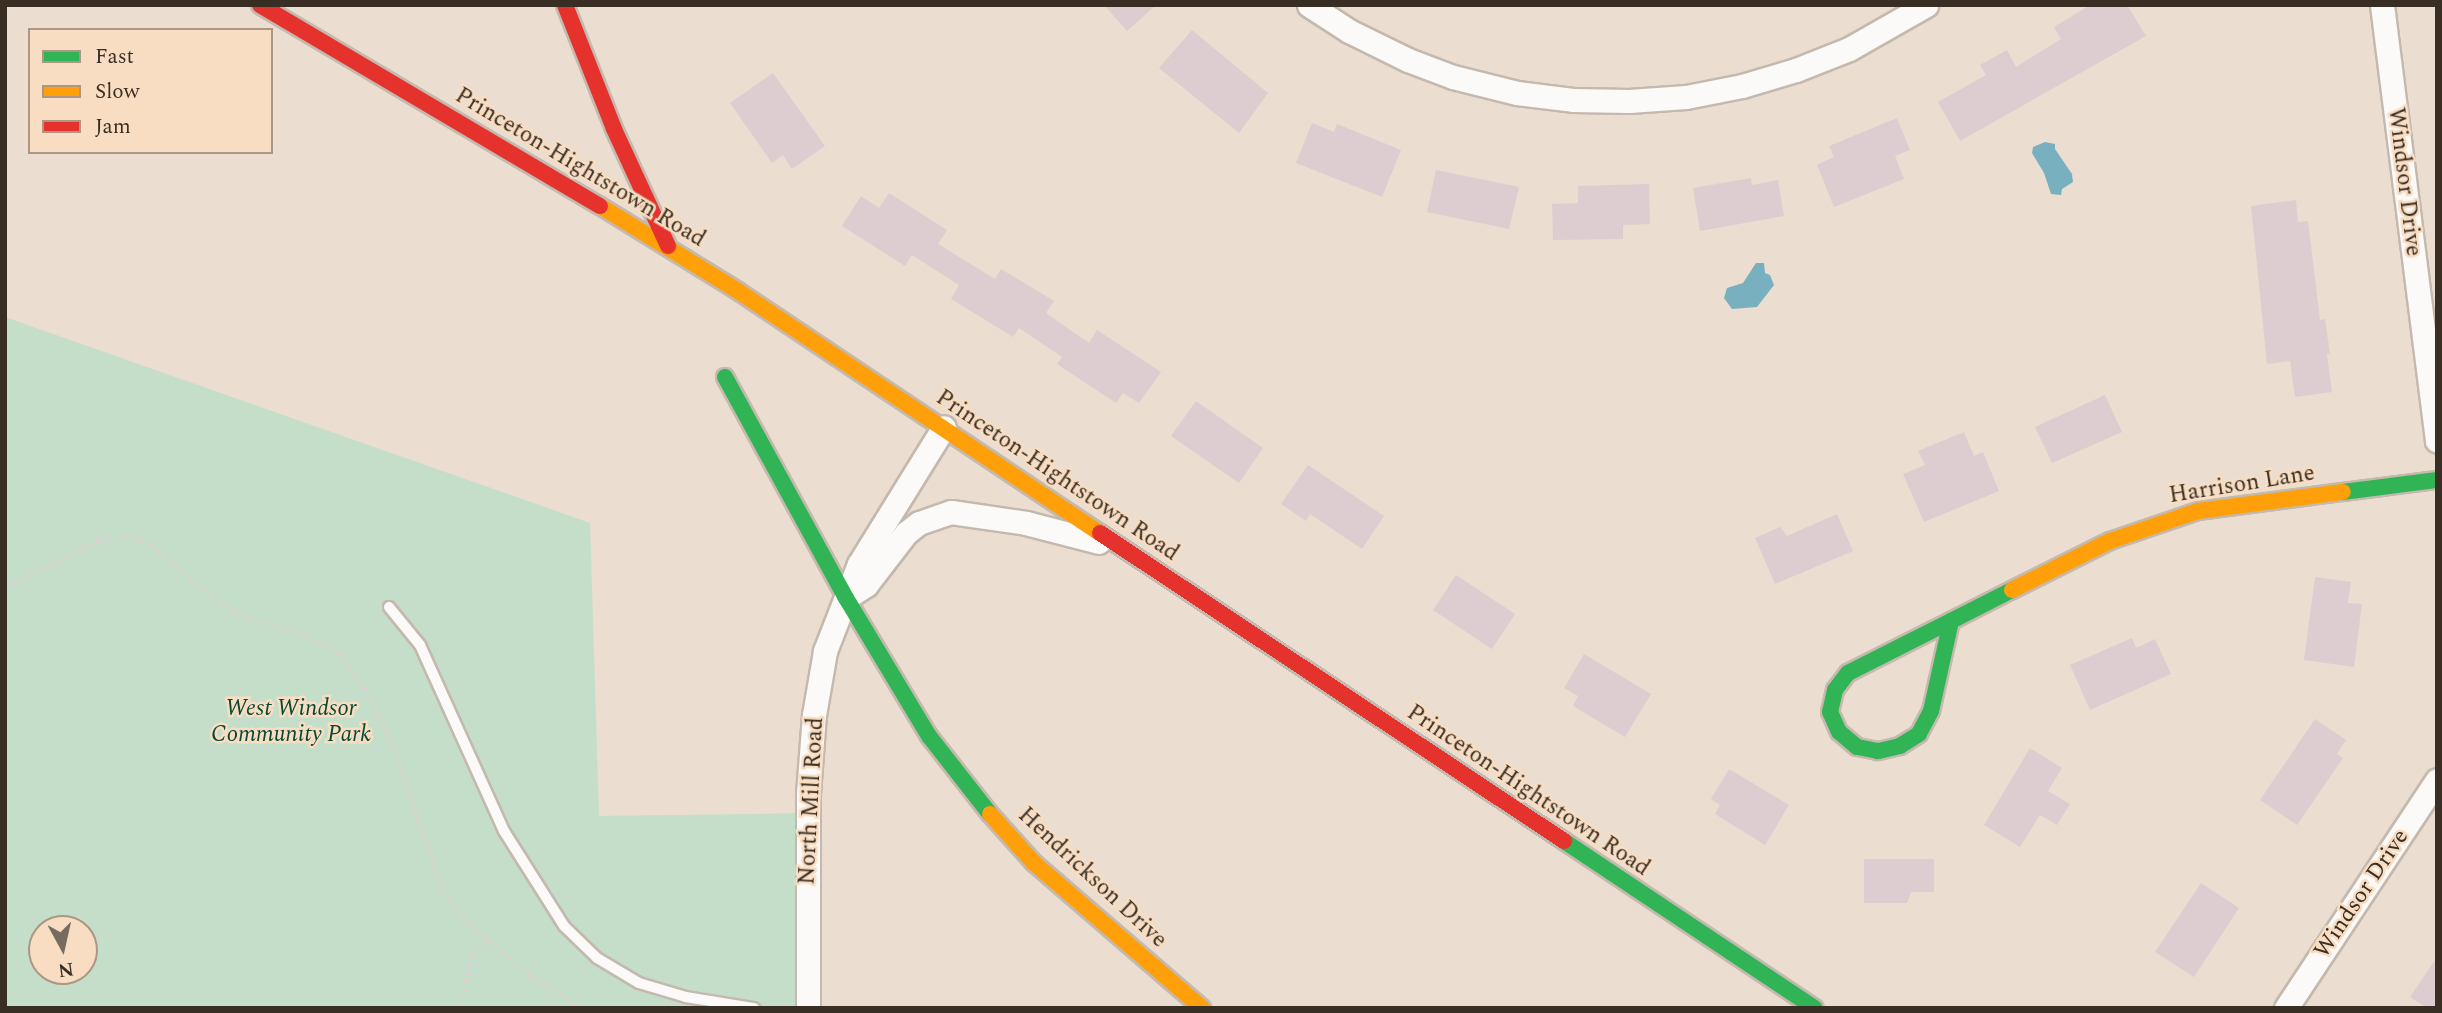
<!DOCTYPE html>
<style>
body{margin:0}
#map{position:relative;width:2442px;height:1013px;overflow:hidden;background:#ebddcf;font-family:Spectral,serif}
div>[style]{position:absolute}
.green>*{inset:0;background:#c5deca}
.water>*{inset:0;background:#79b0bf}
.building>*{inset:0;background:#ddcdd0}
.path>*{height:4.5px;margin-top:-2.25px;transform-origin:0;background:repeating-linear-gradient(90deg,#d7d3ce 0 3.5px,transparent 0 8.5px)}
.roads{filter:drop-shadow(2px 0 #c4b9ae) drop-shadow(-2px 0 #c4b9ae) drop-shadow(0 2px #c4b9ae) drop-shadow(0 -2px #c4b9ae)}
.lane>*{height:10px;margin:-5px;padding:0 5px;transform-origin:5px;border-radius:5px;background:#fcfaf8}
.street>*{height:23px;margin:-11.5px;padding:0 11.5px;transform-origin:11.5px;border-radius:11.5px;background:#fcfaf8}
.fast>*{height:16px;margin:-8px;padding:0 8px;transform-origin:8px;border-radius:8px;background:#30b455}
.slow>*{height:16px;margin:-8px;padding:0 8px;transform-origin:8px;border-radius:8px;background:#ff9f0a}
.jam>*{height:16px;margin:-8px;padding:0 8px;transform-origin:8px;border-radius:8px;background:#e5322d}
span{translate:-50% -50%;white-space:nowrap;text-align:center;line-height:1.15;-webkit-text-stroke:5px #f8ddc2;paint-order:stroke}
.street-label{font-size:23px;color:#382e24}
.park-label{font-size:23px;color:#064933;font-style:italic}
.frame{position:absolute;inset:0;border:7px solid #382e24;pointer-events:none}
.legend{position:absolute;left:28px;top:28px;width:245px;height:126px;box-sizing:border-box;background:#f8ddc2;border:2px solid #ab9783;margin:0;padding:9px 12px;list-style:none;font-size:21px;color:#382e24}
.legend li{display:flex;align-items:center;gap:14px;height:35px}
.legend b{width:35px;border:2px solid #ab9783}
.north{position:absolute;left:28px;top:915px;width:70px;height:70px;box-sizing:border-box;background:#f8ddc2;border:2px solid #ab9783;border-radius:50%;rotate:172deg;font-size:19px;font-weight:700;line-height:28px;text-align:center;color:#382e24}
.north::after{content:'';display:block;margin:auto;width:24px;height:32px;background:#776b60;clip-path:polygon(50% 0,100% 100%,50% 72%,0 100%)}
</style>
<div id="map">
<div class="green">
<i style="clip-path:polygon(evenodd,5px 317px,590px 523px,599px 816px,809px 813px,805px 1008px,5px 1008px,5px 317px,42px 929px,84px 929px,84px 971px,42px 971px,42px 929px)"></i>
</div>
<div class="water">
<i style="clip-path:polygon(2045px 142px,2055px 144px,2055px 149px,2072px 174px,2073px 182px,2062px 189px,2061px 195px,2051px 194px,2044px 173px,2032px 153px,2033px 147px)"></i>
<i style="clip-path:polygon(1756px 263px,1764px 263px,1765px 273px,1770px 275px,1774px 285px,1757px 307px,1732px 309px,1724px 298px,1727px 288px,1743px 283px)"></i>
</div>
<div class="building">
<i style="clip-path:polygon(1104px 5px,1156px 5px,1127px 31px)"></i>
<i style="clip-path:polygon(2090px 5px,2127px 5px,2146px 36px,1960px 141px,1938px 102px,1986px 75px,1980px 65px,2007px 50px,2016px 67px,2061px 39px,2054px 27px)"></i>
<i style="clip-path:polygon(1192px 30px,1268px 93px,1239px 133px,1159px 68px)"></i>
<i style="clip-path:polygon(773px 73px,825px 146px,792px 169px,783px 155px,772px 163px,730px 103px)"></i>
<i style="clip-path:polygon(1897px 118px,1910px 150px,1895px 156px,1904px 179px,1834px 207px,1817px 165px,1834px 157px,1829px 146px)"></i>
<i style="clip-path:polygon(1312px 123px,1334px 132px,1337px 124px,1401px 150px,1382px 197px,1296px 163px)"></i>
<i style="clip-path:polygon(1436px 170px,1519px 187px,1509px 229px,1427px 212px)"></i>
<i style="clip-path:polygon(1751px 178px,1752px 185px,1778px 180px,1784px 216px,1700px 231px,1693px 188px)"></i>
<i style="clip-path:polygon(1649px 184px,1650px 224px,1623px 225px,1623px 239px,1553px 240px,1552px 204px,1578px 203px,1578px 186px)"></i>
<i style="clip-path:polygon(889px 193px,947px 230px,938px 244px,995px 279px,1001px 269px,1054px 301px,1046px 313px,1089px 343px,1097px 330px,1161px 372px,1139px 403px,1123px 393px,1116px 403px,1057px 364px,1062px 357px,1019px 328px,1013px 337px,951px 299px,959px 285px,912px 255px,905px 266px,842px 226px,861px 196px,879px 208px)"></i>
<i style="clip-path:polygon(2296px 200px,2298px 222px,2308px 221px,2320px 320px,2325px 319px,2330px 354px,2327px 354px,2332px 392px,2295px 397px,2290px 361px,2267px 364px,2251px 206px)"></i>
<i style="clip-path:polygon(2105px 395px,2122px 432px,2052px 463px,2035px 427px)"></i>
<i style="clip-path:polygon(1196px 401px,1263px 448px,1239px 483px,1171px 436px)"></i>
<i style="clip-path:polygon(1964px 432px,1974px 456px,1983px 452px,1999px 491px,1924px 522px,1903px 474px,1925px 465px,1918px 451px)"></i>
<i style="clip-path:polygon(1308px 465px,1384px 516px,1362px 549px,1310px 514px,1306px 521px,1281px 504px)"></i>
<i style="clip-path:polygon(1837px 514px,1853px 551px,1775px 584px,1755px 538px,1780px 527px,1787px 536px)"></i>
<i style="clip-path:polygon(1456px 575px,1515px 614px,1492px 649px,1433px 610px)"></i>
<i style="clip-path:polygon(2315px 577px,2351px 582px,2348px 603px,2362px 604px,2354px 667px,2304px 660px)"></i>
<i style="clip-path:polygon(2132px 638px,2136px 648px,2155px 639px,2171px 674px,2090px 710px,2070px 665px)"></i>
<i style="clip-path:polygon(1584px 654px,1651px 694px,1625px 737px,1573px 706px,1578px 696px,1564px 688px)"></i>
<i style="clip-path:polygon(2315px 719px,2346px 740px,2337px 754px,2343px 758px,2297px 825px,2260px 800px)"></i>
<i style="clip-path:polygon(2030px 748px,2062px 768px,2048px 791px,2070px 804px,2057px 825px,2040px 815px,2020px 847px,1984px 825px)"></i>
<i style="clip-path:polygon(1729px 769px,1789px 805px,1765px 845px,1715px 814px,1720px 805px,1711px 799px)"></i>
<i style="clip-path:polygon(1864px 859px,1934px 859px,1934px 892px,1911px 892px,1907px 903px,1864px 903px)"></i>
<i style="clip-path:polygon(2201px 883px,2239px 908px,2194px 977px,2155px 952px)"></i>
<i style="clip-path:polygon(2437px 957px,2437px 1008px,2427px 1008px,2410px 997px)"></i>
</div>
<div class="path">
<i style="left:5px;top:588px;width:105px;rotate:-27.3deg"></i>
<i style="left:98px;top:540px;width:25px;rotate:-9deg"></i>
<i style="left:123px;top:536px;width:28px;rotate:15deg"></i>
<i style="left:150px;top:543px;width:86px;rotate:41.2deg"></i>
<i style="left:215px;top:600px;width:38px;rotate:28deg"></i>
<i style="left:249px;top:618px;width:60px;rotate:16.3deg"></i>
<i style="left:307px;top:635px;width:38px;rotate:29deg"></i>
<i style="left:340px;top:653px;width:49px;rotate:55deg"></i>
<i style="left:368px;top:693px;width:67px;rotate:64.2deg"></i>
<i style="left:397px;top:753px;width:143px;rotate:71.7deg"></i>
<i style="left:442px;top:889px;width:53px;rotate:51.2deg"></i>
<i style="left:475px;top:930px;width:72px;rotate:39.9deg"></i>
<i style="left:530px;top:976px;width:61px;rotate:31.6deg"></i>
<i style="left:460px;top:1008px;width:56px;rotate:-76.5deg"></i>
<i style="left:473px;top:954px;width:20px;rotate:-53deg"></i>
</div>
<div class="roads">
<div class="lane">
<i style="left:389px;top:607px;width:49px;rotate:50.8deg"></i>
<i style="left:420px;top:645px;width:204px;rotate:65.7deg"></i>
<i style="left:504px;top:831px;width:112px;rotate:57.7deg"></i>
<i style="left:564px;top:926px;width:46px;rotate:44.1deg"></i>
<i style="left:597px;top:958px;width:49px;rotate:30.8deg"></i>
<i style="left:639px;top:983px;width:49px;rotate:16.6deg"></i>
<i style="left:686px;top:997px;width:69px;rotate:9.2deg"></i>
</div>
<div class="street">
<i style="left:1309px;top:5px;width:48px;rotate:33deg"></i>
<i style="left:1349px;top:31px;width:66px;rotate:26.2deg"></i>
<i style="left:1408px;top:60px;width:48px;rotate:20.7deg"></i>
<i style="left:1453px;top:77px;width:66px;rotate:14deg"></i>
<i style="left:1517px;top:93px;width:56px;rotate:7.1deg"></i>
<i style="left:1573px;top:100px;width:56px;rotate:1deg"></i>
<i style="left:1629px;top:101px;width:57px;rotate:-4deg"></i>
<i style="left:1686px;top:97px;width:57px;rotate:-11.1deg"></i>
<i style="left:1742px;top:86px;width:56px;rotate:-16.5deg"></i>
<i style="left:1796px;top:70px;width:57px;rotate:-21.6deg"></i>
<i style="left:1849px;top:49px;width:89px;rotate:-29.7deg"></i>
<i style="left:2382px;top:5px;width:439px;rotate:82.8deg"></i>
<i style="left:846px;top:598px;width:24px;rotate:-33deg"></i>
<i style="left:866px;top:585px;width:66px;rotate:-52.4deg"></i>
<i style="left:906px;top:533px;width:16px;rotate:-38deg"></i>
<i style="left:919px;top:523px;width:34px;rotate:-19deg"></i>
<i style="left:951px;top:512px;width:76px;rotate:8.3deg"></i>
<i style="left:1026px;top:523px;width:75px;rotate:14.6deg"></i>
<i style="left:808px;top:1008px;width:214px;rotate:-90deg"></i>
<i style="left:808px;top:794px;width:79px;rotate:-85.7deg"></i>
<i style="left:814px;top:715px;width:65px;rotate:-80.2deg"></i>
<i style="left:825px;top:651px;width:93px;rotate:-68.7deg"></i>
<i style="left:859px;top:564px;width:161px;rotate:-58.2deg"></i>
<i style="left:2286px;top:1008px;width:273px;rotate:-56.5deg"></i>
</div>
<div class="fast">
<i style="left:725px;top:377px;width:252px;rotate:61.3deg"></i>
<i style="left:846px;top:598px;width:161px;rotate:59deg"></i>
<i style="left:929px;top:736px;width:99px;rotate:52deg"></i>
<i style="left:2343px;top:492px;width:95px;rotate:-7.3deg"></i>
<i style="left:1951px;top:621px;width:92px;rotate:102.5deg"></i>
<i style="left:1931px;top:711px;width:26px;rotate:118deg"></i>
<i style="left:1919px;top:734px;width:22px;rotate:148deg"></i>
<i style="left:1900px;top:746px;width:23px;rotate:167deg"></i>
<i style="left:1878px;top:751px;width:21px;rotate:-169deg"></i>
<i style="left:1857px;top:747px;width:23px;rotate:-140deg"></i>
<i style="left:1839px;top:732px;width:22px;rotate:-114deg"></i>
<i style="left:1830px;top:712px;width:23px;rotate:-77deg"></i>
<i style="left:1835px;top:690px;width:21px;rotate:-53deg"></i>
<i style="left:1848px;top:673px;width:115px;rotate:-26.8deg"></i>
<i style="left:1951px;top:621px;width:68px;rotate:-26.9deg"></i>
<i style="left:1564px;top:841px;width:301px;rotate:33.7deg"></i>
</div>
<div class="slow">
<i style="left:600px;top:206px;width:162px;rotate:31.6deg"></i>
<i style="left:738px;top:291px;width:435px;rotate:33.8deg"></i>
<i style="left:2012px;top:590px;width:110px;rotate:-26.6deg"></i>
<i style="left:2110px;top:541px;width:93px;rotate:-18.8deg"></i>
<i style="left:2198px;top:511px;width:146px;rotate:-7.5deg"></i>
<i style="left:990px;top:814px;width:66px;rotate:48.1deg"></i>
<i style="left:1034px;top:863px;width:222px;rotate:40.8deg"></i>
</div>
<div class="jam">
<i style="left:260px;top:5px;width:395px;rotate:30.6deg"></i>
<i style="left:565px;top:5px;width:133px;rotate:68.4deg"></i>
<i style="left:614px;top:129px;width:129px;rotate:65.2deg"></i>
<i style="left:1100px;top:533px;width:557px;rotate:33.58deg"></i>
</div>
</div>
<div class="street-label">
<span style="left:580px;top:168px;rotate:31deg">Princeton-Hightstown Road</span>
<span style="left:2404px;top:182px;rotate:83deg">Windsor Drive</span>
<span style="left:1057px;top:476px;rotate:34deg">Princeton-Hightstown Road</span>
<span style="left:2242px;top:485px;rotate:-9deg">Harrison Lane</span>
<span style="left:1528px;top:791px;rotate:34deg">Princeton-Hightstown Road</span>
<span style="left:812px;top:801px;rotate:-87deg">North Mill Road</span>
<span style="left:1092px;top:878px;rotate:43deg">Hendrickson Drive</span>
<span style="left:2362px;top:894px;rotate:-56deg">Windsor Drive</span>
</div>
<div class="park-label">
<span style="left:291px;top:722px">West Windsor<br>Community Park</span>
</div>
<div class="frame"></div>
<ul class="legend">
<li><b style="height:9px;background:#30b455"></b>Fast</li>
<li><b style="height:9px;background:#ff9f0a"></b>Slow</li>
<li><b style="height:9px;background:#e5322d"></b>Jam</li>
</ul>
<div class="north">N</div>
</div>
